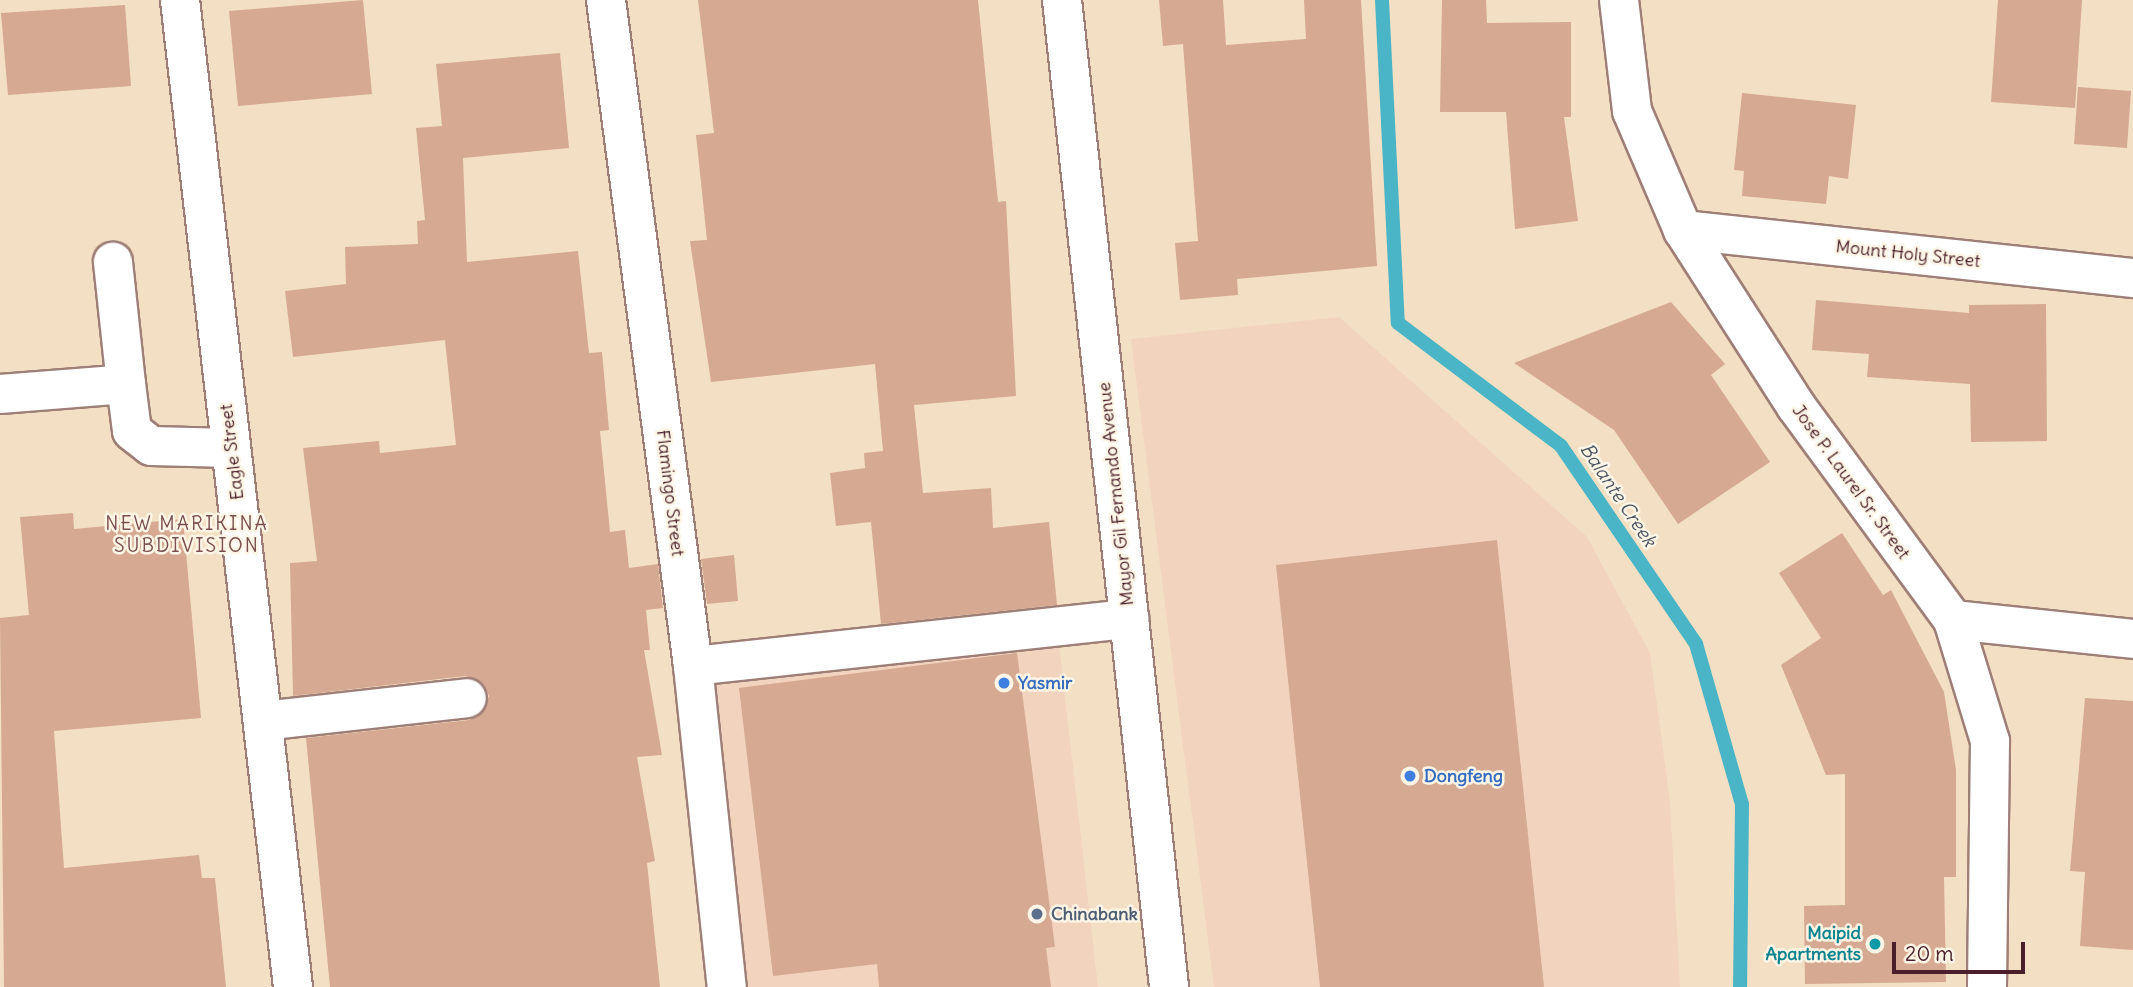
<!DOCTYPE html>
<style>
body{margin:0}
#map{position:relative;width:2133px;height:987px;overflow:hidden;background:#f3dfc3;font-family:Delius,sans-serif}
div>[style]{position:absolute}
.built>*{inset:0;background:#f2d4be}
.stream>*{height:14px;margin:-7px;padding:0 7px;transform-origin:7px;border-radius:7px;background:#49b5c6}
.building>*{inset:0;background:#d6a992}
.roads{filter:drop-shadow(2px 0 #9e7f77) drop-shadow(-2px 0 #9e7f77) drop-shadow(0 2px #9e7f77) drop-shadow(0 -2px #9e7f77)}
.minor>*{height:38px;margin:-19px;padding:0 19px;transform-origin:19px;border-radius:19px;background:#fff}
.major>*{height:38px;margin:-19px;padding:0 19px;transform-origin:19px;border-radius:19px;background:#fff}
.dots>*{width:19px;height:19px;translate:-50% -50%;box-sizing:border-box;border:4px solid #fcf5e5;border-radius:50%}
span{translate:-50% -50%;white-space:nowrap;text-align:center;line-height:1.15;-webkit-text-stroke:5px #fcf5e5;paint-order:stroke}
.street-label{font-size:18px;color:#4a1f2b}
.shop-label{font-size:18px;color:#366cbe;font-weight:700}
.left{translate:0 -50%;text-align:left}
.service-label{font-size:18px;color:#4e5e75;font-weight:700}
.culture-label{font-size:18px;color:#0d838f;font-weight:700}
.right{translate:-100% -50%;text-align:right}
.water-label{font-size:19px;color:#4a5461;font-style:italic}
.neighbourhood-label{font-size:19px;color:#7b4f4f;letter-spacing:2px}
.scale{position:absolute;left:1892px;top:942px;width:133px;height:32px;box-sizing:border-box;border:4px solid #4a1f2b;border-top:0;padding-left:9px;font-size:21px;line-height:24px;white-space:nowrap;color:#4a1f2b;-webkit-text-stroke:5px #fcf5e5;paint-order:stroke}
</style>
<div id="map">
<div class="built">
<i style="clip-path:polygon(1339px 317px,1587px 537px,1650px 653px,1670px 802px,1680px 987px,1214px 987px,1131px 339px)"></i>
<i style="clip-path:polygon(1058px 636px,1098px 987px,747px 987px,709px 671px)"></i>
</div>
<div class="stream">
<i style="left:1382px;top:0;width:323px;rotate:87.2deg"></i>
<i style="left:1398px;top:323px;width:204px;rotate:37deg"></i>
<i style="left:1561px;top:446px;width:240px;rotate:55.7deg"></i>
<i style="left:1696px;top:644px;width:166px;rotate:74deg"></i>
<i style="left:1742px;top:804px;width:183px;rotate:90.6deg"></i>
</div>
<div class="building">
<i style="clip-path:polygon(363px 0,372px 94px,238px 106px,229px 11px)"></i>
<i style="clip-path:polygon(698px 0,978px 0,998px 202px,1006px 201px,1016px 396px,914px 405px,923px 493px,991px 488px,993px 528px,1049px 522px,1057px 605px,881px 624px,871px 522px,836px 526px,830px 473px,865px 468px,864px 453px,883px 451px,875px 364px,711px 382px,690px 241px,707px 240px,696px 135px,714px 133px)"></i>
<i style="clip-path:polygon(1159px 0,1223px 0,1226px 45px,1306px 39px,1304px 0,1361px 0,1377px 266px,1237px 279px,1238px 295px,1180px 300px,1175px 243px,1198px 241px,1183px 44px,1163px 46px)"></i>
<i style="clip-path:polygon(1442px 0,1486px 0,1487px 23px,1571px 22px,1571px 117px,1564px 117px,1578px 221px,1515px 229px,1506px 112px,1440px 112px)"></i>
<i style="clip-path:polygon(1998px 0,2082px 0,2075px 108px,1991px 102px)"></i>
<i style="clip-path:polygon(125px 5px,131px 86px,8px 95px,1px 13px)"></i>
<i style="clip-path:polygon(560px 53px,569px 148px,463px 158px,467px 262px,578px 251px,589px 353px,602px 352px,609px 430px,600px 431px,610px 532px,625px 530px,629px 568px,658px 564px,663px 608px,646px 610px,650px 650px,644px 650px,662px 755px,637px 757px,655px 861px,647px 863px,660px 987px,330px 987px,306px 738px,469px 720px,480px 715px,489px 696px,484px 685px,465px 676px,293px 696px,290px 563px,317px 561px,303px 448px,379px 441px,380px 453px,456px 445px,445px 340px,293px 357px,285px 291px,346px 284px,345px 247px,418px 244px,417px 221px,425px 220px,416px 128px,442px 126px,436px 64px)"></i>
<i style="clip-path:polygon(2078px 87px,2131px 91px,2127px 148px,2074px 144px)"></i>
<i style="clip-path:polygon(1742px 93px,1856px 105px,1848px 179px,1829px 176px,1826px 204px,1742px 196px,1744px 171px,1734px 170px)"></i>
<i style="clip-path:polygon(1816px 300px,1969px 313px,1969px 305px,2046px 304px,2047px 441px,1971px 442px,1970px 384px,1867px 377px,1869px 354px,1812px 350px)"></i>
<i style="clip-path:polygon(1671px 302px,1725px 364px,1711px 375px,1770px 462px,1678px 524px,1614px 430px,1514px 363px)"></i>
<i style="clip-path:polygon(73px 513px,74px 529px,183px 519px,201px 718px,54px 731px,64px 868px,199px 855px,202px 878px,215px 878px,226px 987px,4px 987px,0 618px,29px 615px,20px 517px)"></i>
<i style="clip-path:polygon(1842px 533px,1883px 595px,1891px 590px,1944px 692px,1956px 770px,1956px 877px,1944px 877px,1946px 982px,1805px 984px,1804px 906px,1845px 905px,1845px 774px,1826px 775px,1781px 665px,1821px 638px,1779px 573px)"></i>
<i style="clip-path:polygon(1497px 540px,1544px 987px,1320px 987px,1276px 565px)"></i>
<i style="clip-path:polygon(734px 555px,738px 601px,707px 604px,701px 559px)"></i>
<i style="clip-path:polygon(1017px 653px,1055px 947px,1046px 948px,1051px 987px,879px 987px,877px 964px,773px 976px,739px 688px)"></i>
<i style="clip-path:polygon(2085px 698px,2133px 701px,2133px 950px,2080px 946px,2085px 872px,2070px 871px)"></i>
</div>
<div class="roads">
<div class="minor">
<i style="left:180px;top:0;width:993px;rotate:83.47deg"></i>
<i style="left:606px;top:0;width:672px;rotate:82.56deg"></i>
<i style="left:693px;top:666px;width:323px;rotate:84deg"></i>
<i style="left:1619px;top:0;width:112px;rotate:83.3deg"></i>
<i style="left:1632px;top:111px;width:129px;rotate:66.8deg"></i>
<i style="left:1683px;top:230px;width:209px;rotate:57.3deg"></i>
<i style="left:1796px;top:406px;width:265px;rotate:53.7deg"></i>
<i style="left:1953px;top:620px;width:127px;rotate:73deg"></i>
<i style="left:1990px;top:741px;width:246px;rotate:90.7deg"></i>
<i style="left:1683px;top:230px;width:453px;rotate:6.1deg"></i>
<i style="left:126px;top:384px;width:47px;rotate:82.7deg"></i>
<i style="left:132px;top:431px;width:24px;rotate:38deg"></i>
<i style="left:151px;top:446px;width:80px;rotate:1.4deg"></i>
<i style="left:0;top:394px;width:126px;rotate:-4.5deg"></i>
<i style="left:126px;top:384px;width:123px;rotate:-96.1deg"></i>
<i style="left:1953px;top:620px;width:181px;rotate:6deg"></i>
<i style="left:693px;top:666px;width:439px;rotate:-6.2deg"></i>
<i style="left:263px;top:721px;width:205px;rotate:-6.4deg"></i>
</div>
<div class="major">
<i style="left:1062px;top:0;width:993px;rotate:83.81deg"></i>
</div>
</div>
<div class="dots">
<i style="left:1004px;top:683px;background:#3f7fe0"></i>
<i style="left:1410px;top:776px;background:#3f7fe0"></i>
<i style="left:1037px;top:914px;background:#5c6f8a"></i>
<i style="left:1875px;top:944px;background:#0f9aa8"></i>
</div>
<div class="street-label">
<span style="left:1908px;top:254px;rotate:6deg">Mount Holy Street</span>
<span style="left:232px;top:452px;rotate:-97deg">Eagle Street</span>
<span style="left:1851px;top:482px;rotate:54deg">Jose P. Laurel Sr. Street</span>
<span style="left:670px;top:493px;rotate:83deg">Flamingo Street</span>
<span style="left:1116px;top:494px;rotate:-96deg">Mayor Gil Fernando Avenue</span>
</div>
<div class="shop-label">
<span class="left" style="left:1018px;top:683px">Yasmir</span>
<span class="left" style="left:1424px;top:776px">Dongfeng</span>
</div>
<div class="service-label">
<span class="left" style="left:1051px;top:914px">Chinabank</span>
</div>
<div class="culture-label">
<span class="right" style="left:1861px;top:944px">Maipid<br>Apartments</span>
</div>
<div class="water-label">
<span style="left:1618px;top:495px;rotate:56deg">Balante Creek</span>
</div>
<div class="neighbourhood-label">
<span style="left:187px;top:535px">NEW MARIKINA<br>SUBDIVISION</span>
</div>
<div class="scale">20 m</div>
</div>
